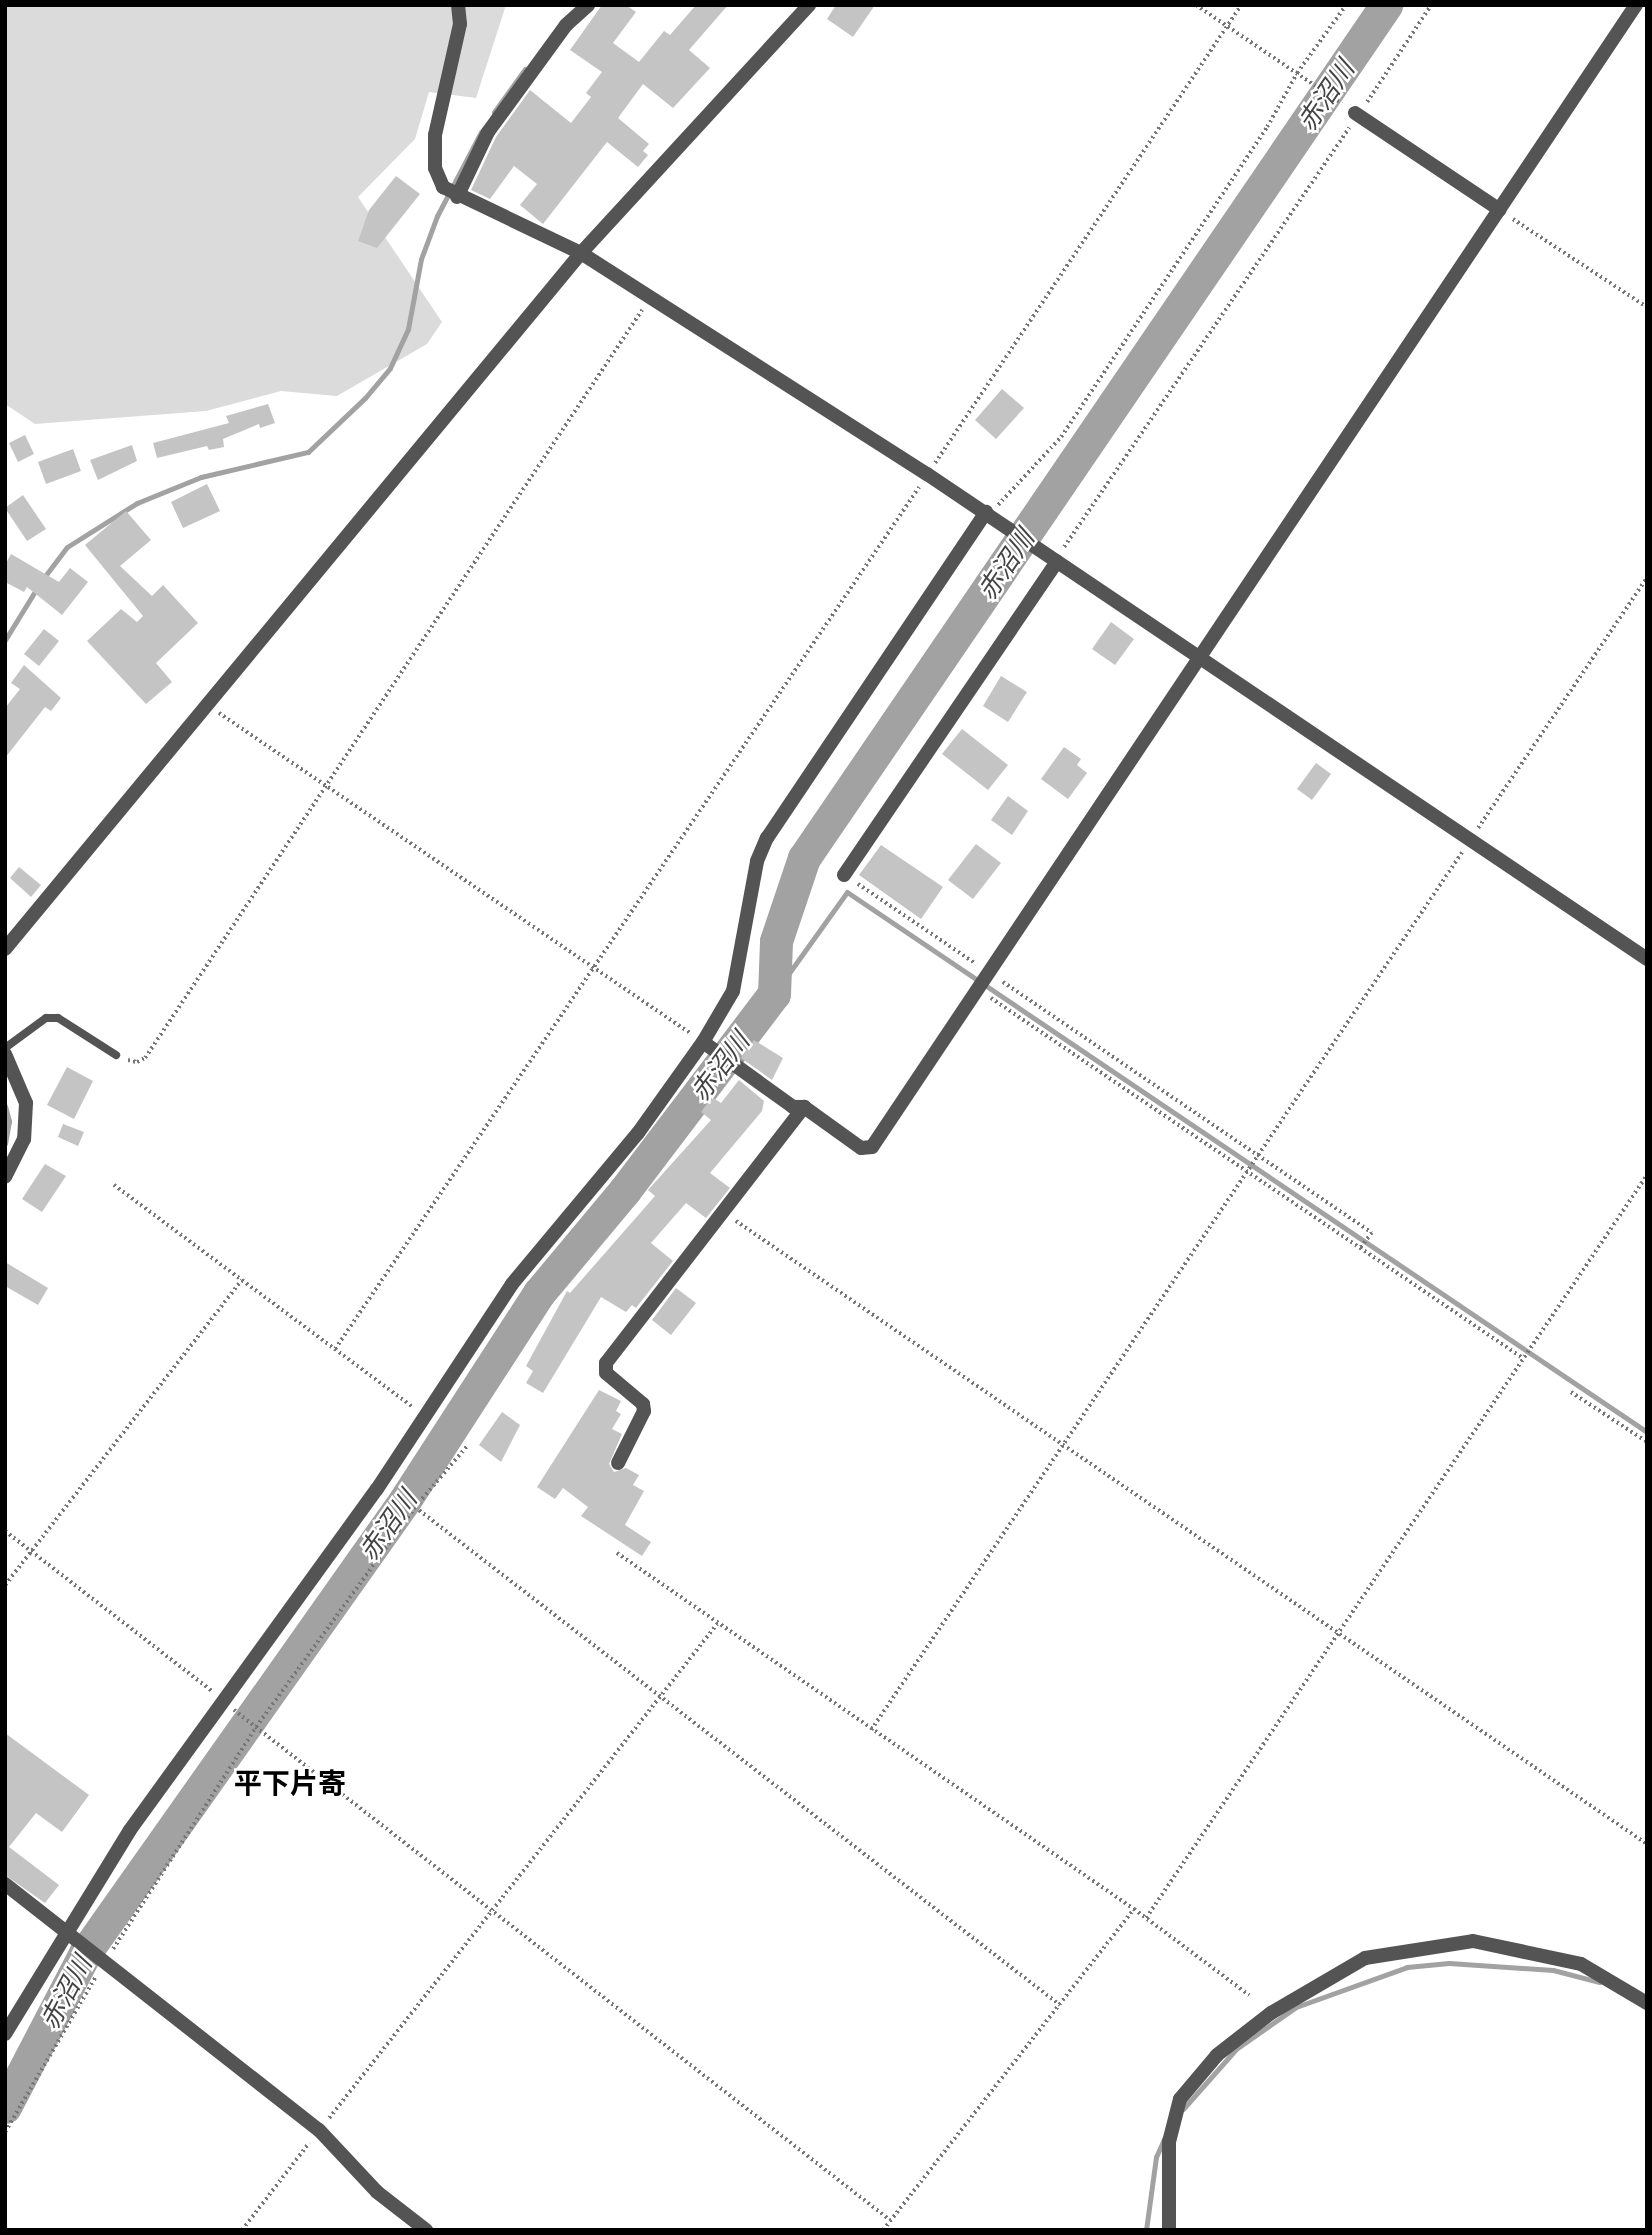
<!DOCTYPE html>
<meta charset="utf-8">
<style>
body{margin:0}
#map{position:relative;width:1652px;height:2235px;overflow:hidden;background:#fff;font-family:"Exo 2","Noto Sans JP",sans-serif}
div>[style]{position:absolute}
.green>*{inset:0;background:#dbdbdb}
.stream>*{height:5px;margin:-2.5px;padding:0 2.5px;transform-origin:2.5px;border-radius:2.5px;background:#a2a2a2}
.river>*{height:33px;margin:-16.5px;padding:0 16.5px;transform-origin:16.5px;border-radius:16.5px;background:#a2a2a2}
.building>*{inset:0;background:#c4c4c4}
.path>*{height:3.5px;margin-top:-1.75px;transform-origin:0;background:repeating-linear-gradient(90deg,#767676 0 2px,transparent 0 5.5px)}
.service>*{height:8px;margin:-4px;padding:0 4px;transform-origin:4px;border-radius:4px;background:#545454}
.minor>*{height:14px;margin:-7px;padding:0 7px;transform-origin:7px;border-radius:7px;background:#545454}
.tertiary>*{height:14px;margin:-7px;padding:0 7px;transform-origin:7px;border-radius:7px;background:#545454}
span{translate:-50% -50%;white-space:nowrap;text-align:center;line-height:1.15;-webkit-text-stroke:5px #fff;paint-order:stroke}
.water-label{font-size:26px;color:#434343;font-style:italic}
.quarter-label{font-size:28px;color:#000;font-weight:700}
.frame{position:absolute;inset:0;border:7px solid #000;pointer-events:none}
</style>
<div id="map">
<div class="green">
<i style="clip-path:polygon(5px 5px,506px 5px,476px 98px,429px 92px,415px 139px,358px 197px,442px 322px,427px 344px,337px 396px,281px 391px,206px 411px,35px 424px,5px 404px)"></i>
</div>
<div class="stream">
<i style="left:494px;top:112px;width:53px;rotate:-54.2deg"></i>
<i style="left:42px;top:580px;width:41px;rotate:-52.9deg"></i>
<i style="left:67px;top:547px;width:83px;rotate:-32.2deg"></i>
<i style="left:137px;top:503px;width:69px;rotate:-22.1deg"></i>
<i style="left:201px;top:477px;width:110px;rotate:-13.2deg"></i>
<i style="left:308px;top:452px;width:79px;rotate:-43.5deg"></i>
<i style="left:365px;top:398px;width:39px;rotate:-50deg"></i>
<i style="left:390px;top:368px;width:43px;rotate:-65.2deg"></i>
<i style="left:408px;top:329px;width:71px;rotate:-79.5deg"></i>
<i style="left:421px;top:259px;width:46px;rotate:-69.6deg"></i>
<i style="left:437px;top:216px;width:95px;rotate:-62.4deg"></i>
<i style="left:5px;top:640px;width:61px;rotate:-58.4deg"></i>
<i style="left:774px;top:994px;width:125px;rotate:-54.4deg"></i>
<i style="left:847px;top:892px;width:965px;rotate:34.02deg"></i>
<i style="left:5px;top:1106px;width:16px;rotate:75deg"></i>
<i style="left:9px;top:1121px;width:23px;rotate:100deg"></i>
<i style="left:1183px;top:2109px;width:80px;rotate:-48.5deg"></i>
<i style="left:1236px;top:2049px;width:73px;rotate:-35deg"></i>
<i style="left:1296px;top:2007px;width:118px;rotate:-19.8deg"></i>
<i style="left:1407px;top:1967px;width:42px;rotate:-5.4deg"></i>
<i style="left:1449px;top:1963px;width:104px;rotate:3.9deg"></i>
<i style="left:1553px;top:1970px;width:48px;rotate:14.6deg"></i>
<i style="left:1146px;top:2230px;width:74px;rotate:-82.2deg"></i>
<i style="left:1156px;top:2157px;width:22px;rotate:-66deg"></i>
</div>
<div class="river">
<i style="left:5px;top:2107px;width:174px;rotate:-62.5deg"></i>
<i style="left:85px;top:1953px;width:555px;rotate:-54.76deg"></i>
<i style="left:405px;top:1500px;width:247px;rotate:-57.1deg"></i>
<i style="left:539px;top:1293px;width:134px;rotate:-50.1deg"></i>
<i style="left:625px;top:1190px;width:246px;rotate:-52.8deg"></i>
<i style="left:774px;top:994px;width:53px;rotate:-87.8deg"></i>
<i style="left:776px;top:941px;width:88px;rotate:-71.4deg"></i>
<i style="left:804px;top:858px;width:1033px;rotate:-55.69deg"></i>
</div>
<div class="building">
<i style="clip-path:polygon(602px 5px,626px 5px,636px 12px,613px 43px,639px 62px,664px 31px,670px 35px,696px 5px,728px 5px,689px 50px,710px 68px,673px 108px,643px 84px,618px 118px,649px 144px,643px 151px,648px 155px,638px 167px,607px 142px,543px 224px,520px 205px,537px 184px,514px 166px,490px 199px,471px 190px,496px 137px,530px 90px,571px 123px,591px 97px,586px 93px,602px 72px,570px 50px)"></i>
<i style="clip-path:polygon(836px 5px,875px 5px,853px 37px,827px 19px)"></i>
<i style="clip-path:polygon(396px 176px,420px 194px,377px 248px,358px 241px,369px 210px)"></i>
<i style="clip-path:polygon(1002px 389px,1024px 408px,996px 439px,975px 420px)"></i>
<i style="clip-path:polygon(268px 404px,275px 423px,260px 428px,259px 424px,223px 439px,224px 447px,209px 450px,207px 446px,157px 458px,153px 443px,229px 423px,226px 416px)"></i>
<i style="clip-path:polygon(25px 435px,34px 454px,18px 462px,9px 443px)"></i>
<i style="clip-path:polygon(132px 445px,137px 461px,98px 480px,90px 460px)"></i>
<i style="clip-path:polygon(73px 449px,81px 471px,46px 484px,38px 462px)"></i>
<i style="clip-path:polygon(207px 484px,220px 511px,183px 528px,171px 502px)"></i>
<i style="clip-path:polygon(23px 495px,46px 529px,27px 541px,5px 508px)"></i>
<i style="clip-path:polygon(126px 511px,151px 540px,120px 566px,152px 596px,163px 585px,198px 623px,156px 663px,172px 682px,146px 704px,87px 641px,121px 609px,137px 622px,143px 616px,85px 545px)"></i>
<i style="clip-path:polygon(11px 554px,59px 582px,70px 568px,88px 582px,62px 615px,27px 587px,24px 592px,5px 582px,5px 565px)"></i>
<i style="clip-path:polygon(1111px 622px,1134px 639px,1115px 665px,1092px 649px)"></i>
<i style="clip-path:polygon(44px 629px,59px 641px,39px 666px,24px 654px)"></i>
<i style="clip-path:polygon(24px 665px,61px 698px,51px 711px,45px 707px,5px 758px,5px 708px,20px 689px,11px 683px)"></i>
<i style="clip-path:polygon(1001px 676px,1027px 692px,1008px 722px,983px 706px)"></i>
<i style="clip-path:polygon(962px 729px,1008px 765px,988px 790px,942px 754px)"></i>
<i style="clip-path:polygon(1064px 747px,1081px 759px,1077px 765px,1087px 773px,1068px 799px,1041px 779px)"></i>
<i style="clip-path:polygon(1316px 763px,1331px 774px,1312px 800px,1297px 789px)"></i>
<i style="clip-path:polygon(1008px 796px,1028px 811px,1012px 835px,991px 820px)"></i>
<i style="clip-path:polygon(976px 844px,1001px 863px,973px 899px,948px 880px)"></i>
<i style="clip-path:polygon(881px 845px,943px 887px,921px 919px,859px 875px)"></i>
<i style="clip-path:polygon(19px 867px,41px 885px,31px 897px,10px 878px)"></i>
<i style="clip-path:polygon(754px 1040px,783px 1058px,772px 1080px,741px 1058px)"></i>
<i style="clip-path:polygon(67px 1067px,93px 1081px,74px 1119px,47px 1105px)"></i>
<i style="clip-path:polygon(739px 1080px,764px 1101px,762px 1111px,710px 1173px,730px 1188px,706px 1218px,686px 1203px,651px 1243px,673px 1261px,636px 1308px,632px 1305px,626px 1312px,601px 1297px,543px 1393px,526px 1383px,533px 1371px,526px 1366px,567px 1291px,570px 1293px,655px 1196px,648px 1190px,711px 1120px,701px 1112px,712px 1097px,721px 1103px)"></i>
<i style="clip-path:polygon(63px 1124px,84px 1132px,78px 1146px,58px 1137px)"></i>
<i style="clip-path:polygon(45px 1164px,66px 1176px,42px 1212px,22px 1199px)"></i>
<i style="clip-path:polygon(5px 1262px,48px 1288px,38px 1305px,5px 1286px)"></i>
<i style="clip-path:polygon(676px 1288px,696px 1303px,671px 1335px,652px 1320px)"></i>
<i style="clip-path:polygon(599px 1390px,621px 1401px,616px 1411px,621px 1414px,612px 1429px,622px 1434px,609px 1464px,614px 1472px,626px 1468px,639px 1475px,633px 1485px,644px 1491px,625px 1525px,651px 1542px,642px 1556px,581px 1516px,588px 1507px,563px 1488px,555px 1499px,537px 1487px)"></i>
<i style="clip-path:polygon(502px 1412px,520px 1425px,501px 1462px,479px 1445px)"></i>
<i style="clip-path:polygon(5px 1733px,89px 1795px,62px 1832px,36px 1813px,9px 1847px,59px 1885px,45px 1903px,5px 1875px)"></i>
</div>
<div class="path">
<i style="left:1196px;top:5px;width:176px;rotate:34.1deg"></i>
<i style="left:1367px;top:102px;width:116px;rotate:-56.6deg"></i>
<i style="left:1513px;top:219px;width:160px;rotate:33.3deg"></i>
<i style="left:935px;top:463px;width:551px;rotate:-56.25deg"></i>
<i style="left:998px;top:505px;width:93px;rotate:-47.2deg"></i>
<i style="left:1061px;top:437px;width:372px;rotate:-56.4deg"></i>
<i style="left:1267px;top:127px;width:62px;rotate:-60.9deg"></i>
<i style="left:1297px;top:73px;width:84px;rotate:-54.2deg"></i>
<i style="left:1064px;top:547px;width:507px;rotate:-55.78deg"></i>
<i style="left:219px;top:713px;width:569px;rotate:34.19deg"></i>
<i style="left:1478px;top:828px;width:303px;rotate:-56deg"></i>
<i style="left:858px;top:884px;width:143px;rotate:34.1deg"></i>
<i style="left:1003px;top:982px;width:446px;rotate:34.2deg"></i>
<i style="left:1372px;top:1233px;width:20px;rotate:127deg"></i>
<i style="left:991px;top:998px;width:642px;rotate:34.09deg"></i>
<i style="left:128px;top:1060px;width:9px;rotate:13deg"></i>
<i style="left:137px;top:1062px;width:9px;rotate:-27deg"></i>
<i style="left:145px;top:1058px;width:898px;rotate:-56.4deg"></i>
<i style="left:114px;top:1185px;width:372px;rotate:36.6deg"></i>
<i style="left:736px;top:1221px;width:1104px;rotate:34.37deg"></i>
<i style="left:335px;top:1349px;width:1041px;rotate:-55.88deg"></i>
<i style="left:1571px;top:1392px;width:91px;rotate:33.3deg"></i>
<i style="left:415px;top:1507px;width:815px;rotate:37.67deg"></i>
<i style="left:5px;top:1531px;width:262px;rotate:37.7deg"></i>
<i style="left:617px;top:1553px;width:628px;rotate:34.55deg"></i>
<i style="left:1134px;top:1909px;width:144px;rotate:36.8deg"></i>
<i style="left:5px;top:1585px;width:386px;rotate:-52.2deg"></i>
<i style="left:234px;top:1710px;width:831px;rotate:37.86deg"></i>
<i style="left:871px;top:1730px;width:1058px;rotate:-56.05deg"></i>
<i style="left:1146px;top:1918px;width:896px;rotate:-56.01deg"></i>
<i style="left:113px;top:1949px;width:264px;rotate:-57.2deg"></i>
<i style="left:256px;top:1727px;width:271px;rotate:-54.1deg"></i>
<i style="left:415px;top:1507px;width:82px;rotate:-49.5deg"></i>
<i style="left:329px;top:2118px;width:628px;rotate:-51.85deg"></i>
<i style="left:5px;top:2132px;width:181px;rotate:-59.7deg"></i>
<i style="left:5px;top:2228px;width:3px;rotate:45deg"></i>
<i style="left:242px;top:2230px;width:110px;rotate:-52.4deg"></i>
<i style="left:883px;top:2230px;width:407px;rotate:-52deg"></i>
</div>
<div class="service">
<i style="left:5px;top:1048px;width:51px;rotate:-36.2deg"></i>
<i style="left:46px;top:1018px;width:12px"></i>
<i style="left:58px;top:1018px;width:69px;rotate:32.5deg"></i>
</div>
<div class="minor">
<i style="left:1355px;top:113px;width:174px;rotate:33.8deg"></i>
<i style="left:457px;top:197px;width:72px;rotate:-64.5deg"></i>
<i style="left:488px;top:132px;width:132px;rotate:-53.9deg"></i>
<i style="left:566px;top:25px;width:30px;rotate:-42deg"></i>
<i style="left:844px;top:875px;width:379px;rotate:-55.8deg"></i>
<i style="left:5px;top:949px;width:903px;rotate:-50.39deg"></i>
<i style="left:581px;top:253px;width:337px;rotate:-47.4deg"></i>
<i style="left:703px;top:1042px;width:111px;rotate:35.8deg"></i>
<i style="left:793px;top:1107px;width:11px"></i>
<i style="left:804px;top:1107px;width:70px;rotate:35.7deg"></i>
<i style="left:861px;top:1148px;width:11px;rotate:-5deg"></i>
<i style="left:872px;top:1147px;width:1374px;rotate:-56.22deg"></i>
<i style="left:5px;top:1054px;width:53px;rotate:66.8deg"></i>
<i style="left:26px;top:1103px;width:36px;rotate:93deg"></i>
<i style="left:24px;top:1139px;width:42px;rotate:116.6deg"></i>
<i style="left:618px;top:1463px;width:58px;rotate:-63.4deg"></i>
<i style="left:644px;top:1411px;width:7px;rotate:-98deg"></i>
<i style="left:643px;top:1404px;width:48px;rotate:-140deg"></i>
<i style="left:606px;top:1373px;width:10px;rotate:-90deg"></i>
<i style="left:606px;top:1363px;width:324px;rotate:-52.3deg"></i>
<i style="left:5px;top:1884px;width:399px;rotate:38.1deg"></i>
<i style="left:319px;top:2130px;width:85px;rotate:46.9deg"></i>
<i style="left:377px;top:2192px;width:62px;rotate:37.8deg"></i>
<i style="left:1169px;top:2230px;width:88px;rotate:-90deg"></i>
<i style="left:1169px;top:2142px;width:44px;rotate:-75.7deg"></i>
<i style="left:1180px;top:2099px;width:57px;rotate:-49.9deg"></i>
<i style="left:1217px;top:2055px;width:68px;rotate:-37.9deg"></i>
<i style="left:1271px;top:2013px;width:109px;rotate:-30.3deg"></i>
<i style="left:1365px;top:1958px;width:109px;rotate:-8.9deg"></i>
<i style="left:1473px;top:1941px;width:110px;rotate:12deg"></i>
<i style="left:1581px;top:1964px;width:77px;rotate:30.6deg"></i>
</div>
<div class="tertiary">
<i style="left:458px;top:5px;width:19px;rotate:84deg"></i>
<i style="left:460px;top:24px;width:114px;rotate:102.7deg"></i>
<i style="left:435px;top:135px;width:33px;rotate:90deg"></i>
<i style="left:435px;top:168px;width:21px;rotate:67deg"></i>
<i style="left:443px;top:187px;width:153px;rotate:25.6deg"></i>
<i style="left:581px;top:253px;width:411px;rotate:32.6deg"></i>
<i style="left:927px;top:474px;width:868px;rotate:33.96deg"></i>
<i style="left:5px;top:2034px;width:239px;rotate:-58.5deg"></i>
<i style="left:130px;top:1830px;width:421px;rotate:-54.1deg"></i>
<i style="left:377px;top:1489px;width:245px;rotate:-56.6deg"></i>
<i style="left:512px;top:1284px;width:197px;rotate:-50.2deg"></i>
<i style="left:638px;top:1133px;width:112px;rotate:-54.5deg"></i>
<i style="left:703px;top:1042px;width:59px;rotate:-59.5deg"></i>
<i style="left:733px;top:991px;width:132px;rotate:-79.5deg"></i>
<i style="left:757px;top:861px;width:25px;rotate:-67deg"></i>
<i style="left:767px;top:838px;width:393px;rotate:-56.1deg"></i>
</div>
<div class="water-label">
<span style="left:1325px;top:95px;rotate:-56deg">赤沼川</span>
<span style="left:1005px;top:564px;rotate:-56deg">赤沼川</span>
<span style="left:719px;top:1066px;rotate:-53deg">赤沼川</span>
<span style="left:387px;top:1525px;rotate:-55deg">赤沼川</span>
<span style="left:65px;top:1992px;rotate:-62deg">赤沼川</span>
</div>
<div class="quarter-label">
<span style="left:290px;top:1782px">平下片寄</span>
</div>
<div class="frame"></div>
</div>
